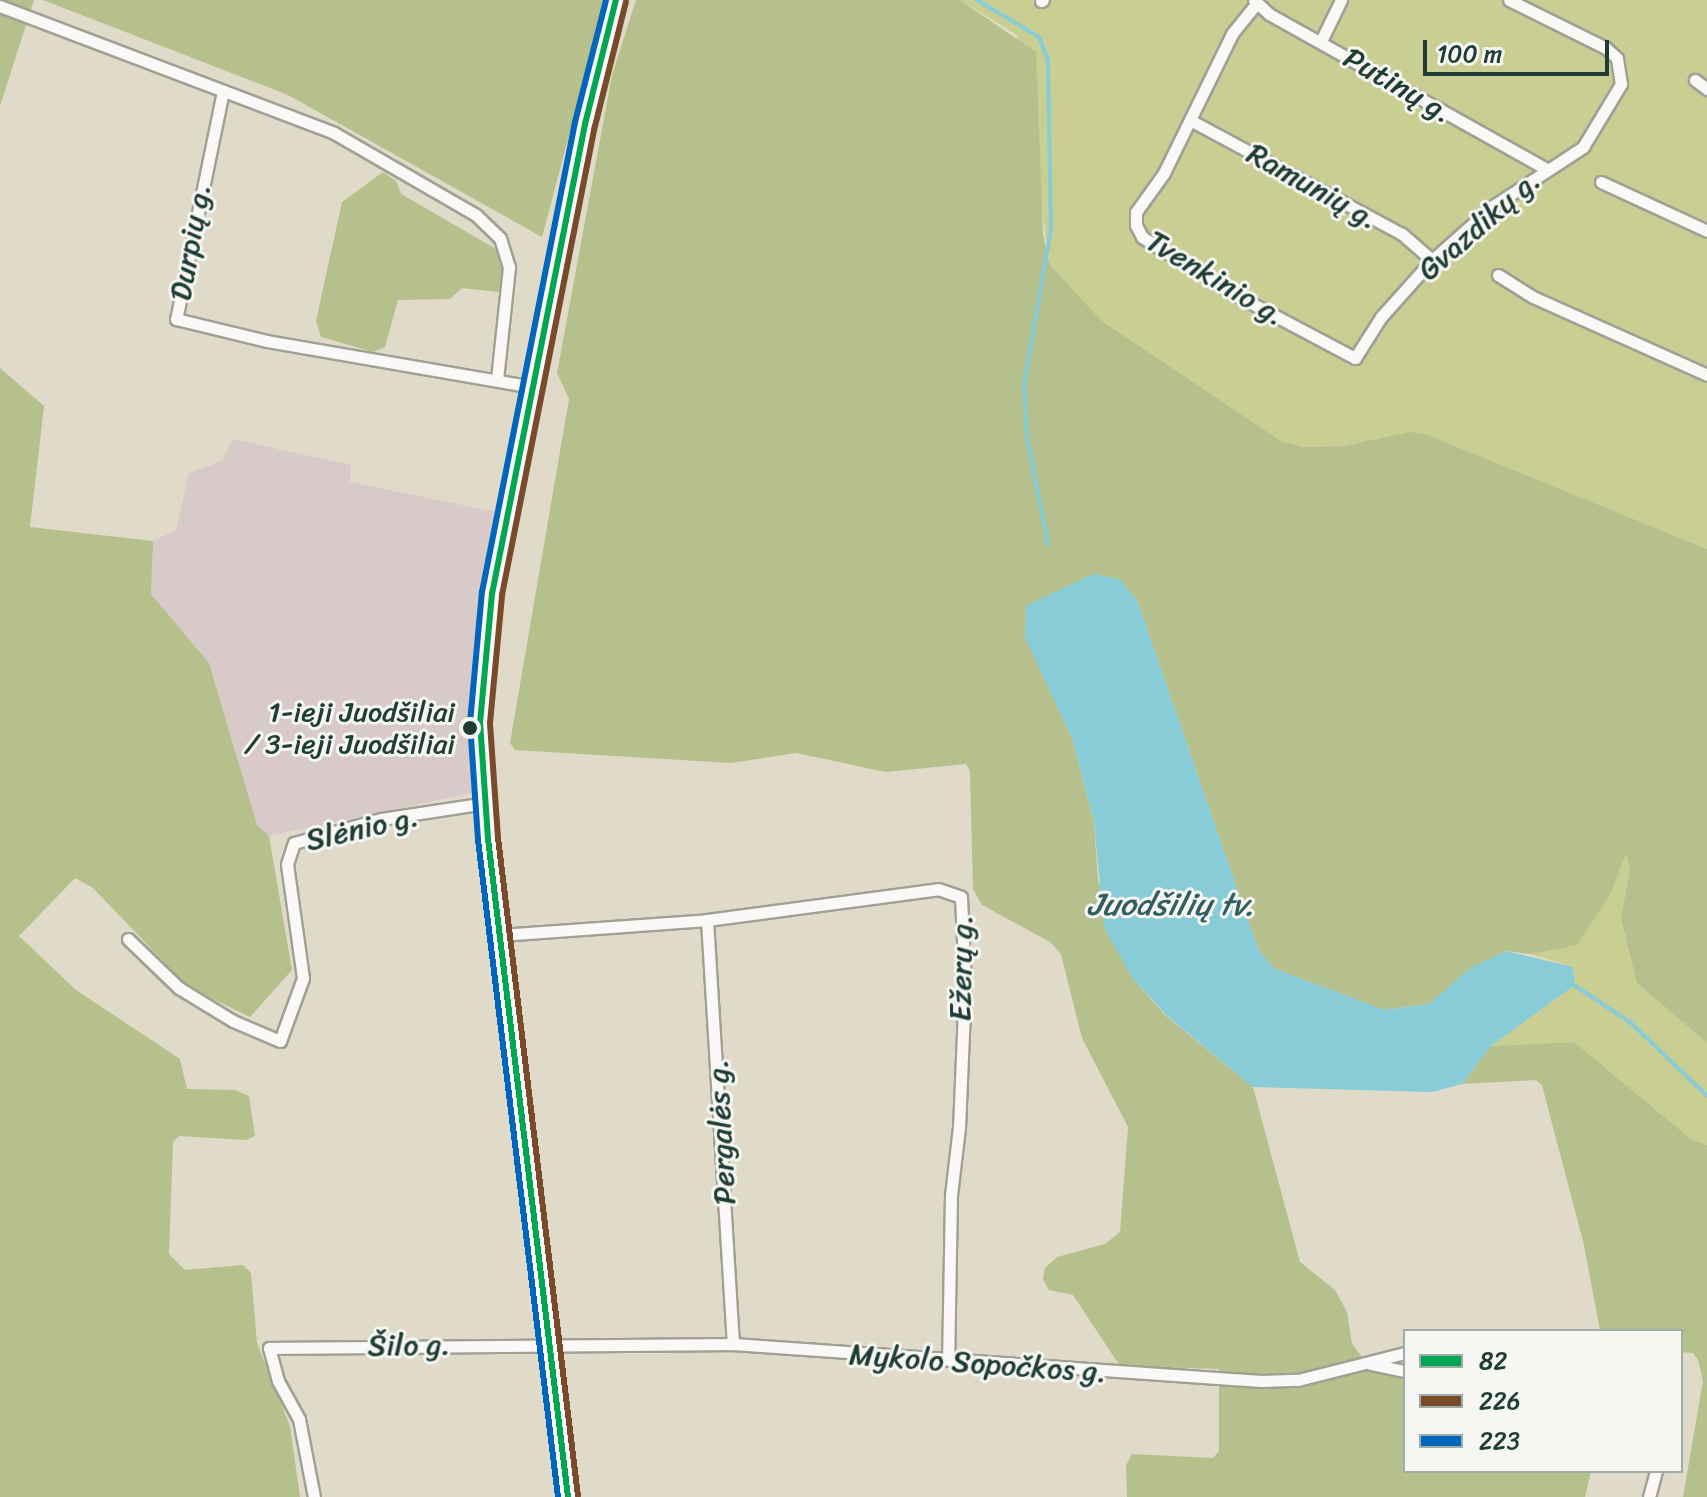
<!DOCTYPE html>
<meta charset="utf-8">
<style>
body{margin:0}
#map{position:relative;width:1707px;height:1497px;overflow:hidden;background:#e0dac8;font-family:Sriracha,sans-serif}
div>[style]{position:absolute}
.industrial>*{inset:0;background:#d8cac9}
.green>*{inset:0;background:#c9ce92}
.forest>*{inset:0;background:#b5c08c}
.water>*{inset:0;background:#88ccd8}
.stream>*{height:4px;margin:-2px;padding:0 2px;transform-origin:2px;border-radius:2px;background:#88ccd8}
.roads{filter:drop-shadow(2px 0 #a0a094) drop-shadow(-2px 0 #a0a094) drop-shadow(0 2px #a0a094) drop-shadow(0 -2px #a0a094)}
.street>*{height:11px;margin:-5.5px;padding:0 5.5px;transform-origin:5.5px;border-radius:5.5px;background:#faf9f7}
.primary>*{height:16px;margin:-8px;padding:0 8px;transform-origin:8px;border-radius:8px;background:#faf9f7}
.bus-1>*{height:6px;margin:-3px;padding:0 3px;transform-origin:3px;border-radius:3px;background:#00a651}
.bus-2>*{height:6px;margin:-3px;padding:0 3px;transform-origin:3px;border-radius:3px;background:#7a4b2a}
.bus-3>*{height:6px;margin:-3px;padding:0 3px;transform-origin:3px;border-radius:3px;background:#0065bd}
.dots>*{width:22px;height:22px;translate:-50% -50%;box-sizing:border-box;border:4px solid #f6f6f2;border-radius:50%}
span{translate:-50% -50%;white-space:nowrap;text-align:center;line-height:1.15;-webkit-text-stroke:6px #f6f6f2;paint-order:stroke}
.bus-label{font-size:28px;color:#1f3d34}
.right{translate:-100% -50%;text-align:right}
.street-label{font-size:30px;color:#1f3d34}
.water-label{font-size:32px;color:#305f5f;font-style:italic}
.legend{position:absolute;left:1403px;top:1329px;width:280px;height:144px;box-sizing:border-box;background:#f6f6f2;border:2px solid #a0aca6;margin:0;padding:10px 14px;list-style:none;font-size:24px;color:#1f3d34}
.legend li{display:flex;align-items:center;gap:16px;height:40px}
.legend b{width:40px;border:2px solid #a0aca6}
.scale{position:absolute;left:1423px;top:40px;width:186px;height:36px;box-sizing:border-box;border:4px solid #1f3d34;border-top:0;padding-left:10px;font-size:24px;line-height:28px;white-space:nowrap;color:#1f3d34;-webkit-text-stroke:6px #f6f6f2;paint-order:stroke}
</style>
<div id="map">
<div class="industrial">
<i style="clip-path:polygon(233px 439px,351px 465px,350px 482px,501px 513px,473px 695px,470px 741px,476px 792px,269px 836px,257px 825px,209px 663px,151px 594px,153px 541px,176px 530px,189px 473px,222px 461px)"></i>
</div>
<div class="green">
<i style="clip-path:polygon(960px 0,1707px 0,1707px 549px,1428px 435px,1345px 446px,1305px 447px,1283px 442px,1102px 321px,1050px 265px,1017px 35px)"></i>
<i style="clip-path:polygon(1626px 851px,1630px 869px,1621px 918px,1637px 983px,1707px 1043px,1707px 1145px,1691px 1139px,1574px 1042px,1491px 1046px,1575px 985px,1573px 967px,1531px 954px,1577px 944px,1611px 893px)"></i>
</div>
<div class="forest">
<i style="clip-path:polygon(0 0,34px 0,0 106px)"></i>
<i style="clip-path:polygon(43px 0,605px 0,542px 237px,288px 95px)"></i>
<i style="clip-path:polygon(636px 0,960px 0,1036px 52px,1043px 234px,1050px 265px,1102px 321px,1283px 442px,1305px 447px,1345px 446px,1410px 432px,1428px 435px,1707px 549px,1707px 1043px,1637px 983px,1621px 918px,1630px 869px,1626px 853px,1611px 893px,1577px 945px,1531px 954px,1506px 951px,1429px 1004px,1384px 1010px,1273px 968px,1258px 949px,1137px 600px,1119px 579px,1093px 574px,1050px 690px,1072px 738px,1094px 822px,1098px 880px,1132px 977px,1165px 1015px,1253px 1087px,1300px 1262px,1335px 1290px,1347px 1312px,1352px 1344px,1367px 1363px,1405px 1374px,1405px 1471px,1591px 1471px,1585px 1497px,1127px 1497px,1126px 1465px,1132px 1454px,1213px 1458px,1219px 1451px,1219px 1369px,1120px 1366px,1073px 1295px,1049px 1290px,1043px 1279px,1045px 1268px,1057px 1257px,1105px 1244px,1120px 1232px,1128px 1127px,1082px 1038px,1061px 954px,1050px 942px,982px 905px,973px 889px,970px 771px,966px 764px,886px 772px,796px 753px,731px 763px,515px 750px,510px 743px,569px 399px,557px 373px,612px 75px)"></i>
<i style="clip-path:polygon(383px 172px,396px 181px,401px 194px,496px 249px,503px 276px,498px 292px,462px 288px,450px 299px,398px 300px,385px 347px,373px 352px,321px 337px,316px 321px,342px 202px)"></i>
<i style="clip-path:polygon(0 368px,44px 406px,30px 527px,153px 541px,151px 594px,209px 663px,257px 825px,269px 836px,292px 970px,250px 1017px,188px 987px,93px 888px,75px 878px,19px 936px,76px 990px,180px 1059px,187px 1089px,235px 1090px,249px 1096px,255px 1136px,246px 1140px,179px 1136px,173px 1142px,169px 1254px,185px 1270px,243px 1265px,251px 1273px,257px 1343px,290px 1426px,300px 1497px,0 1497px)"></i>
<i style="clip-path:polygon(1574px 1042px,1691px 1139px,1707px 1145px,1707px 1497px,1683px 1497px,1703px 1381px,1698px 1360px,1693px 1353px,1681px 1352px,1681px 1331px,1600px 1331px,1584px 1245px,1542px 1085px,1536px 1080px,1462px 1084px,1491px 1046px)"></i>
</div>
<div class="water">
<i style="clip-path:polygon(1093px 574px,1119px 579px,1137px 600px,1258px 949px,1273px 968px,1385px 1010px,1429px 1004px,1470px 968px,1506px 951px,1573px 967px,1575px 985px,1491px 1046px,1462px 1084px,1432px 1092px,1253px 1087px,1166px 1015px,1132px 977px,1104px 928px,1094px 822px,1072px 738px,1025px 638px,1026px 606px)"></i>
</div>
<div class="stream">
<i style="left:977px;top:0;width:72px;rotate:30.8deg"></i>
<i style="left:1039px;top:37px;width:25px;rotate:69deg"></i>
<i style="left:1048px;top:60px;width:169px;rotate:89deg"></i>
<i style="left:1051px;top:229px;width:156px;rotate:99.9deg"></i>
<i style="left:1024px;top:383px;width:54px;rotate:86.8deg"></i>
<i style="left:1027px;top:437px;width:109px;rotate:78.9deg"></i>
<i style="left:1571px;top:983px;width:72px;rotate:33.7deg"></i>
<i style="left:1631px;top:1023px;width:105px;rotate:43.8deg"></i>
</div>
<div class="roads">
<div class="street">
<i style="left:1254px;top:0;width:21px;rotate:43deg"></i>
<i style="left:1269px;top:14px;width:316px;rotate:29.2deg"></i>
<i style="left:1041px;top:1px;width:2px;rotate:-27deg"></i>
<i style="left:1256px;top:4px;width:38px;rotate:129deg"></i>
<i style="left:1232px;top:34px;width:155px;rotate:116.1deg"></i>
<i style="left:1164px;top:173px;width:48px;rotate:125.7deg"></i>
<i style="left:1136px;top:212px;width:13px;rotate:90deg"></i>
<i style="left:1136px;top:225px;width:13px;rotate:63deg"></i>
<i style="left:1142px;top:237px;width:108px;rotate:31.8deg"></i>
<i style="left:1234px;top:294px;width:137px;rotate:27.9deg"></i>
<i style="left:1355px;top:358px;width:49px;rotate:-57.6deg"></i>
<i style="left:1381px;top:317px;width:76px;rotate:-48.2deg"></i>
<i style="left:1432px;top:260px;width:81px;rotate:-41.5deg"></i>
<i style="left:1493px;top:206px;width:108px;rotate:-33.2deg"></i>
<i style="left:1583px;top:147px;width:74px;rotate:-58.9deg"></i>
<i style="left:1621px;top:84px;width:26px;rotate:-99deg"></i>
<i style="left:1617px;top:58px;width:15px;rotate:-138deg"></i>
<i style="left:1606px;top:48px;width:108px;rotate:-153.7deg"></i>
<i style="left:0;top:6px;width:357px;rotate:20.8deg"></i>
<i style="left:334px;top:133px;width:164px;rotate:30deg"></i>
<i style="left:476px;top:215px;width:33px;rotate:44deg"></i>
<i style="left:500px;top:238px;width:30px;rotate:73deg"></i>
<i style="left:509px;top:267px;width:114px;rotate:96.1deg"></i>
<i style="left:1321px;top:41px;width:46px;rotate:-64deg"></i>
<i style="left:1695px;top:80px;width:15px;rotate:37deg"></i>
<i style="left:223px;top:91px;width:233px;rotate:101.6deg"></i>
<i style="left:176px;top:319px;width:94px;rotate:13.6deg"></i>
<i style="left:267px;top:341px;width:269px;rotate:9.8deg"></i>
<i style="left:1190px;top:120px;width:241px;rotate:28.3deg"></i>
<i style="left:1402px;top:234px;width:40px;rotate:41deg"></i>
<i style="left:1601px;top:182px;width:117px;rotate:24.8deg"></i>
<i style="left:1498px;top:275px;width:41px;rotate:32.2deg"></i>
<i style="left:1533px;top:297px;width:191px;rotate:24.1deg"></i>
<i style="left:707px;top:920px;width:425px;rotate:86.5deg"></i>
<i style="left:500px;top:935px;width:208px;rotate:-4.1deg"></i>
<i style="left:707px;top:920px;width:233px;rotate:-7.6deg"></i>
<i style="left:938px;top:889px;width:24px;rotate:19deg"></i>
<i style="left:961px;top:897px;width:88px;rotate:87.4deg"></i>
<i style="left:965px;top:985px;width:142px;rotate:92.4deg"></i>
<i style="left:959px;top:1127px;width:68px;rotate:96.7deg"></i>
<i style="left:951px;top:1195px;width:165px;rotate:91deg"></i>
<i style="left:128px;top:939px;width:71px;rotate:43.9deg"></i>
<i style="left:179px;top:988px;width:63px;rotate:31.4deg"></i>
<i style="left:233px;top:1021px;width:51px;rotate:23.1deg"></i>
<i style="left:280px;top:1041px;width:67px;rotate:-69.9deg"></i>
<i style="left:303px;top:978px;width:115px;rotate:-98deg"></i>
<i style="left:287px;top:864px;width:22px;rotate:-72deg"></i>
<i style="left:294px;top:843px;width:90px;rotate:-15.4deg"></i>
<i style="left:381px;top:819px;width:105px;rotate:-8.7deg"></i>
<i style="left:1371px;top:1364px;width:35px;rotate:12deg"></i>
<i style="left:314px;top:1497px;width:79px;rotate:-100.9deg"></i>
<i style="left:299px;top:1419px;width:43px;rotate:-118.9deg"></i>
<i style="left:278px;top:1381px;width:34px;rotate:-105deg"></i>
<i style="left:269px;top:1348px;width:464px;rotate:-0.5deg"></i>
<i style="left:733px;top:1344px;width:529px;rotate:4.01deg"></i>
<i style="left:1261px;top:1381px;width:37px;rotate:-2deg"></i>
<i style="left:1298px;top:1380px;width:110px;rotate:-14.2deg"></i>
<i style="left:1649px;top:1497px;width:27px;rotate:-75deg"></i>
</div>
<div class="primary">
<i style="left:568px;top:1497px;width:663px;rotate:-96.93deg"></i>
<i style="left:488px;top:839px;width:116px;rotate:-93.9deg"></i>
<i style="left:480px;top:723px;width:130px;rotate:-84.7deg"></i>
<i style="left:492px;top:594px;width:108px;rotate:-79.3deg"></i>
<i style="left:512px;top:488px;width:371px;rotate:-78.7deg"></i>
<i style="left:585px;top:124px;width:128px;rotate:-76deg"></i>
</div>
</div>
<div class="bus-1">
<i style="left:568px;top:1497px;width:663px;rotate:-96.93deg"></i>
<i style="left:488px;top:839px;width:116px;rotate:-93.9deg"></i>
<i style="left:480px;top:723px;width:130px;rotate:-84.7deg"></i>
<i style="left:492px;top:594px;width:479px;rotate:-78.8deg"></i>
<i style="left:585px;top:124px;width:128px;rotate:-76deg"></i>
</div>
<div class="bus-2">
<i style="left:578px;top:1496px;width:663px;rotate:-96.93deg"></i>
<i style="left:498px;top:838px;width:115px;rotate:-94deg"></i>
<i style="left:490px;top:723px;width:129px;rotate:-84.6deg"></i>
<i style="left:502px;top:595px;width:478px;rotate:-78.8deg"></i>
<i style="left:595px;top:126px;width:128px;rotate:-76deg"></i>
</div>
<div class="bus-3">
<i style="left:558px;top:1497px;width:662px;rotate:-96.94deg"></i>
<i style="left:478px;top:840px;width:117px;rotate:-93.9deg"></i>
<i style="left:470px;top:723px;width:132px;rotate:-84.8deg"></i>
<i style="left:482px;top:592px;width:479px;rotate:-78.8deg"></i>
<i style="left:575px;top:122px;width:126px;rotate:-75.7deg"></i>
</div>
<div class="dots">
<i style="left:470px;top:728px;background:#1f3d34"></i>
</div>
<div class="bus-label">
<span class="right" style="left:455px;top:728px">1-ieji Juodšiliai<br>/ 3-ieji Juodšiliai</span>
</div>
<div class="street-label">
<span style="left:1398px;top:85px;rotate:30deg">Putinų g.</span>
<span style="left:1313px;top:186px;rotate:29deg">Ramunių g.</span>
<span style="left:1479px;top:225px;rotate:-41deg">Gvazdikų g.</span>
<span style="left:190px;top:242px;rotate:-80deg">Durpių g.</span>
<span style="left:1216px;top:278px;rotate:31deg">Tvenkinio g.</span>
<span style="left:362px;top:828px;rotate:-13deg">Slėnio g.</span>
<span style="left:961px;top:968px;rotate:-89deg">Ežerų g.</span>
<span style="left:721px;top:1132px;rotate:-93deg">Pergalės g.</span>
<span style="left:409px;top:1345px;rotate:-1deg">Šilo g.</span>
<span style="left:978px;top:1363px;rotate:4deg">Mykolo Sopočkos g.</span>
</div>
<div class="water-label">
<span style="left:1171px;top:905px">Juodšilių tv.</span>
</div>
<ul class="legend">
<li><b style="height:10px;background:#00a651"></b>82</li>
<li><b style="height:10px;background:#7a4b2a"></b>226</li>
<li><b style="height:10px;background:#0065bd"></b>223</li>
</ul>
<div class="scale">100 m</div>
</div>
